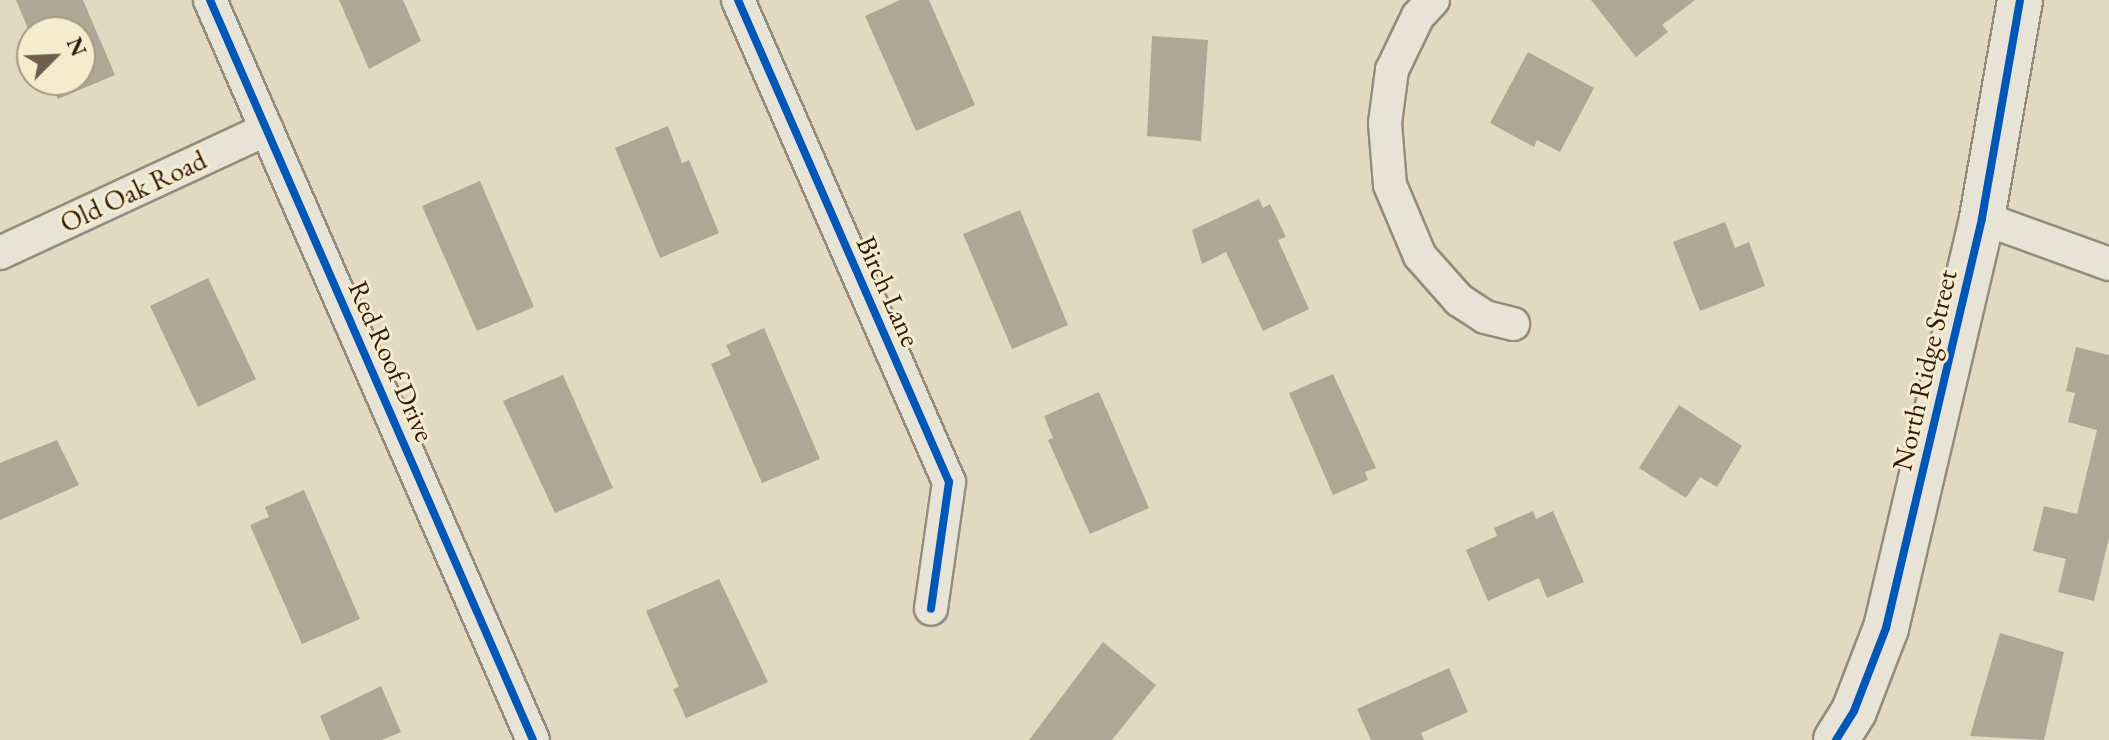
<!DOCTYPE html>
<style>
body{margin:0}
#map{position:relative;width:2109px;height:740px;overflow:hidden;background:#e1dac0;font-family:"EB Garamond",serif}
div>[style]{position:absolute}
.building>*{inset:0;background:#aea796}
.roads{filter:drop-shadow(2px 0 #938c7c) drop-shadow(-2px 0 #938c7c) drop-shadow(0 2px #938c7c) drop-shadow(0 -2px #938c7c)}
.street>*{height:32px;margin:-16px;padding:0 16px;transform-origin:16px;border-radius:16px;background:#e7e3d6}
.secondary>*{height:44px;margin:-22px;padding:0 22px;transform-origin:22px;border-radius:22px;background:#e7e3d6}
.cycleway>*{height:8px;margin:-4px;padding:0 4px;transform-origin:4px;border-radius:4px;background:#0057b8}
span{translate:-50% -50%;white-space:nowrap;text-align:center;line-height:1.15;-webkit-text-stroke:6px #f5eccd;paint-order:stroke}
.street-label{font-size:28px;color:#321a10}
.north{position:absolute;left:16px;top:16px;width:80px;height:80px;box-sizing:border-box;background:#f5eccd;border:2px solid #a79881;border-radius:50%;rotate:66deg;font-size:22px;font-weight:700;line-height:32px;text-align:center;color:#321a10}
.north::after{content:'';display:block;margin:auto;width:28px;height:36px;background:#6f5d4e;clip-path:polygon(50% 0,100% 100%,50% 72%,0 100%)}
</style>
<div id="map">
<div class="building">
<i style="clip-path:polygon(16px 0,83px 0,115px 75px,58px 99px,50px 80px,80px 80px,80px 32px,32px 32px,32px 38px)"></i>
<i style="clip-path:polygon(339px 0,403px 0,421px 41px,369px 69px)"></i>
<i style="clip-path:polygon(900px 0,929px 0,975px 105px,916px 131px,865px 16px)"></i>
<i style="clip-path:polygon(1591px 0,1695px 0,1662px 25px,1668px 32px,1636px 57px)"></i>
<i style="clip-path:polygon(1152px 36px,1208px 40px,1201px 141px,1147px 136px)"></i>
<i style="clip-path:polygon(1528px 52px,1594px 88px,1560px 152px,1537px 140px,1534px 147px,1490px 123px)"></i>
<i style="clip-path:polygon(668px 126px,682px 163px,689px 160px,719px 233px,660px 258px,615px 148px)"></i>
<i style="clip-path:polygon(480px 181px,534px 307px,477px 331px,422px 206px)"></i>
<i style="clip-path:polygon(1259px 199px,1263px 208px,1270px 204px,1286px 237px,1278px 240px,1309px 309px,1263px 331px,1226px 252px,1202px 264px,1192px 230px)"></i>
<i style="clip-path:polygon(1020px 210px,1068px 325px,1012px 349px,963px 234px)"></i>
<i style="clip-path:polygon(1725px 222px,1735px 248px,1749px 242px,1765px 286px,1700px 311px,1673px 242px)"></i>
<i style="clip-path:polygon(208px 278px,256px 379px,198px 407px,150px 306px)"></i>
<i style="clip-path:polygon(764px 328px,820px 459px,762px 483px,711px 364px,731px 355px,726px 345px)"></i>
<i style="clip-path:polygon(2076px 347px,2109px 355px,2109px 538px,2094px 601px,2058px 592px,2066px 559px,2033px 551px,2044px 506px,2077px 514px,2097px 430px,2068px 422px,2075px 393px,2066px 391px)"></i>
<i style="clip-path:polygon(1333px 374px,1376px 468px,1365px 472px,1368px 480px,1333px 495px,1289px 393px)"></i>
<i style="clip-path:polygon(563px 375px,613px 488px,555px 513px,503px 401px)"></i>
<i style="clip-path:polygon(1099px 392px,1149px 508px,1090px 534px,1048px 440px,1053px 438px,1044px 416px)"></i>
<i style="clip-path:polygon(1679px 405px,1742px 446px,1717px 487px,1700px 477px,1686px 498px,1639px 468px)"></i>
<i style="clip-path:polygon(57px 440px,79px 485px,0 520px,0 463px)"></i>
<i style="clip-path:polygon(304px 490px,360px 619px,302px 644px,250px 525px,269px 517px,265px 507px)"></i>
<i style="clip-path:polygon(1533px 511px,1536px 519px,1553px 511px,1584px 582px,1547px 598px,1539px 578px,1488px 601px,1466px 550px,1497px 536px,1494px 528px)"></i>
<i style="clip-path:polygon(719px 579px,768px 682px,686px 718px,673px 689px,679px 687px,646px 611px)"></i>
<i style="clip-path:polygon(2000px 633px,2064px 652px,2044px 740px,1970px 736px)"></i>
<i style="clip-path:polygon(1103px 642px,1156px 685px,1112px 740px,1029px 740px)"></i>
<i style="clip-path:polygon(1449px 668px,1468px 712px,1421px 733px,1424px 740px,1371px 740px,1357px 709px)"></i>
<i style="clip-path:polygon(381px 686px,401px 732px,382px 740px,330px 740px,320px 716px)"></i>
</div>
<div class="roads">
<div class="street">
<i style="left:210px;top:0;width:807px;rotate:66.42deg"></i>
<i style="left:738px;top:0;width:526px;rotate:66.36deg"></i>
<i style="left:949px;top:482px;width:128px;rotate:98.1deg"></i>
<i style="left:1433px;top:0;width:22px;rotate:133deg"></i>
<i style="left:1418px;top:16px;width:60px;rotate:115.7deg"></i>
<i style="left:1392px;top:70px;width:53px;rotate:97.5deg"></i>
<i style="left:1385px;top:123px;width:62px;rotate:85.4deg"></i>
<i style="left:1390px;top:185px;width:77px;rotate:67.1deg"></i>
<i style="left:1420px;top:256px;width:59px;rotate:48.4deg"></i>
<i style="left:1459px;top:300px;width:31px;rotate:33deg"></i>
<i style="left:1485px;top:317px;width:29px;rotate:14deg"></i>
<i style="left:1982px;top:218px;width:135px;rotate:19.9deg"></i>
<i style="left:0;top:253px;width:294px;rotate:-24.9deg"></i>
</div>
<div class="secondary">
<i style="left:1836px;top:740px;width:34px;rotate:-58deg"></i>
<i style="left:1854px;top:711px;width:89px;rotate:-68.9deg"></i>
<i style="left:1886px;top:628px;width:421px;rotate:-76.8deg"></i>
<i style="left:1982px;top:218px;width:221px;rotate:-80.1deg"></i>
</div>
</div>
<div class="cycleway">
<i style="left:210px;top:0;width:807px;rotate:66.42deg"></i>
<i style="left:738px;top:0;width:526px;rotate:66.36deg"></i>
<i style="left:949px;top:482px;width:128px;rotate:98.1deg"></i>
<i style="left:1836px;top:740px;width:34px;rotate:-58deg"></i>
<i style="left:1854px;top:711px;width:89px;rotate:-68.9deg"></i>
<i style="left:1886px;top:628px;width:421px;rotate:-76.8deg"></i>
<i style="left:1982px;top:218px;width:221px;rotate:-80.1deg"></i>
</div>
<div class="street-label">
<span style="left:133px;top:191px;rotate:-25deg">Old Oak Road</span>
<span style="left:889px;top:291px;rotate:66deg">Birch Lane</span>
<span style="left:392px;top:361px;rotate:66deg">Red Roof Drive</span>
<span style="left:1924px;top:370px;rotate:-77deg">North Ridge Street</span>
</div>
<div class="north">N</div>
</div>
